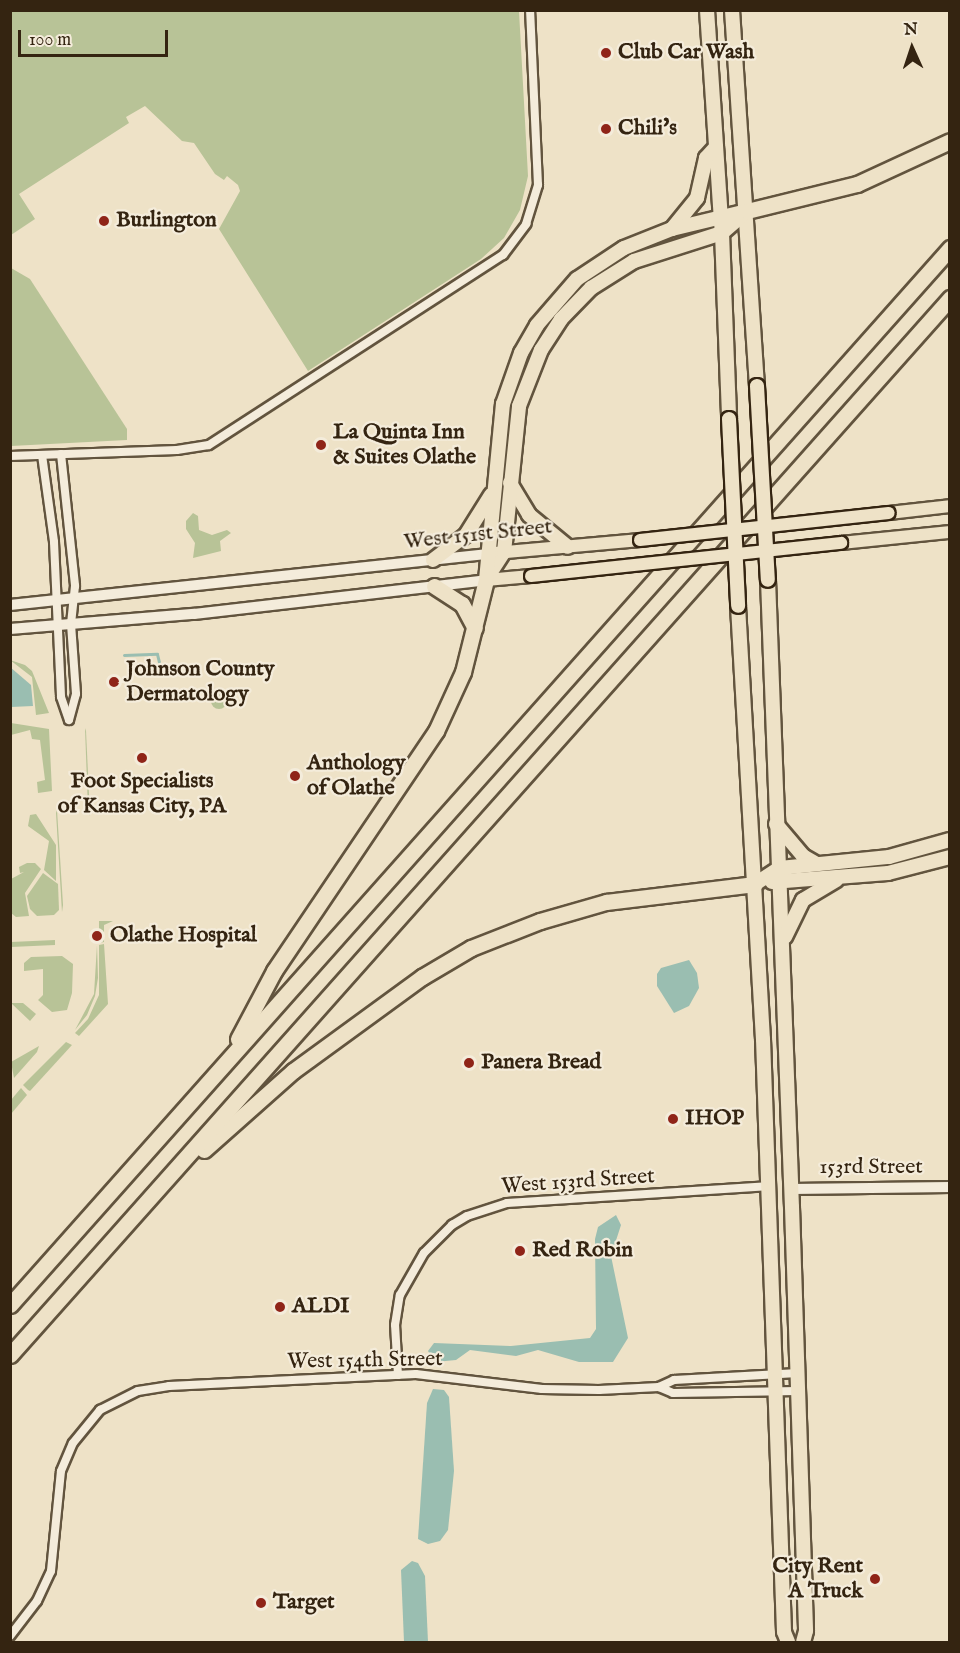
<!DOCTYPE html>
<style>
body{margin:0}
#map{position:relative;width:960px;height:1653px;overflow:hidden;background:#eee2c7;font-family:"IM FELL English",serif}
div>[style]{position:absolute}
.green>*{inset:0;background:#b8c397}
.round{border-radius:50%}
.water>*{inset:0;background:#9abeb1}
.stream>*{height:3px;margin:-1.5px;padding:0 1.5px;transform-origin:1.5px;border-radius:1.5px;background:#9abeb1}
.roads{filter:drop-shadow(2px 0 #62543e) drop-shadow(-2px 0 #62543e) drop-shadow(0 2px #62543e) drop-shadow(0 -2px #62543e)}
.minor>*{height:8px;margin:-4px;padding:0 4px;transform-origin:4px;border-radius:4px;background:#f4ecdb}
.tertiary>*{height:10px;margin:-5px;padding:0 5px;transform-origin:5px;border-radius:5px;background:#f4ecdb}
.secondary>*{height:10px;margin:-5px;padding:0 5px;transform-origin:5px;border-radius:5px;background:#f4ecdb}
.primary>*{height:12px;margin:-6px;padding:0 6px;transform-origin:6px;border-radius:6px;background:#eee2c7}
.trunk>*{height:14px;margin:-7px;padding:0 7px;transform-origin:7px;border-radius:7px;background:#eee2c7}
.motorway>*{height:15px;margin:-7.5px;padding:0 7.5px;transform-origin:7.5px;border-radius:7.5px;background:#eee2c7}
.bridges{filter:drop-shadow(2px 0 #342411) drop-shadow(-2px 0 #342411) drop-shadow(0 2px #342411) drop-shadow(0 -2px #342411)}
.primary-bridge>*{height:12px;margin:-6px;padding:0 6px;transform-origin:6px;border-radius:6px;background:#eee2c7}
.trunk-bridge>*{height:14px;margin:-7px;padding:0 7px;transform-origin:7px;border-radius:7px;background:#eee2c7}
.dots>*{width:16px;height:16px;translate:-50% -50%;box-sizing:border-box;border:3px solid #f4ecdb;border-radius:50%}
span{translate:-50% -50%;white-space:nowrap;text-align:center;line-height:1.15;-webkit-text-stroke:4.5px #f4ecdb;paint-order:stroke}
.poi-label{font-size:22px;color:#342411;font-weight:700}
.left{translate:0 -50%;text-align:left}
.right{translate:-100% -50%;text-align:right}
.street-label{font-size:22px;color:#342411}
.frame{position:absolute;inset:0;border:12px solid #342411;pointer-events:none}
.north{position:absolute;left:882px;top:18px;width:60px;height:60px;-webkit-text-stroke:4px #f4ecdb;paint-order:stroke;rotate:357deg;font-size:16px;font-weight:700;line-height:24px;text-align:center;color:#342411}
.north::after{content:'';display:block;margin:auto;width:21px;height:27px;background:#342411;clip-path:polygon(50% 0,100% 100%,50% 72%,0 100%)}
.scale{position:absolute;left:18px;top:30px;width:150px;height:27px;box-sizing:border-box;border:3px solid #342411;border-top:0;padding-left:8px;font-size:18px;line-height:21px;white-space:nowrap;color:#342411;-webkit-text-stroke:4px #f4ecdb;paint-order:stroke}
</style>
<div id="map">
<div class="green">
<i style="clip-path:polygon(11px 10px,519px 11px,528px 176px,520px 210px,504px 238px,481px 259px,308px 371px,219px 229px,240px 191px,238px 185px,227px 176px,224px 180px,215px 174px,194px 143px,182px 141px,145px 106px,126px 117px,129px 123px,19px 194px,35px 219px,11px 235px)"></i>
<i style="clip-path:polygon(11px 268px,30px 279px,127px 429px,127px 440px,11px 446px)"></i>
<i style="clip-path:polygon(193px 513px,198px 516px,199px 530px,212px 535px,227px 530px,231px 533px,220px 541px,221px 551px,193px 558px,195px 543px,186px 529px,186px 521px)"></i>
<i style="clip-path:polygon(10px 660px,25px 665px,32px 671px,49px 713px,36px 715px,32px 677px)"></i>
<i class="round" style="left:211px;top:693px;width:16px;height:16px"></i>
<i style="clip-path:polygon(11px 723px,49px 729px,52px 791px,38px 793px,37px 782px,45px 780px,40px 740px,32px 739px,30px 730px,11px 735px)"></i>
<i style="clip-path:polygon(85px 728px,86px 731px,90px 816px,88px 809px)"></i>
<i style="clip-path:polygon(57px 810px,63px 905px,62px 912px,56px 813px)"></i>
<i style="clip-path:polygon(36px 814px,56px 845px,56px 881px,44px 870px,49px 841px,28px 826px,30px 815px)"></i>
<i style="clip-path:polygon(27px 863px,35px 863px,41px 869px,25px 893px,29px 916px,16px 917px,11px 913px,11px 879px,24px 872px,20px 873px,19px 867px)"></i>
<i style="clip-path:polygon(43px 873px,58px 884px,59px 910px,54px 915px,37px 916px,30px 909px,27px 896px)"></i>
<i style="clip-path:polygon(99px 921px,113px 921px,104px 925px,104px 942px,99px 943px)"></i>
<i style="clip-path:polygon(55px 940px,55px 945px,11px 947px,11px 942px)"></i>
<i style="clip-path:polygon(104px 944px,108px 1004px,79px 1036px,75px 1033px,88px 1019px,99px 995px,99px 945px)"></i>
<i style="clip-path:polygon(97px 945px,98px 978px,95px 996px,87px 1015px,75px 1030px,94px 994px)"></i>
<i style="clip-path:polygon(62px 956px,73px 964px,72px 993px,67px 1010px,52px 1012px,38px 1000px,43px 995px,43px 969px,24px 971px,24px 963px,31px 957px)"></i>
<i style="clip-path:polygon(11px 1003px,23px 1003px,36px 1014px,30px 1021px)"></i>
<i style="clip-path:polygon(66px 1042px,72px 1045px,30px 1091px,28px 1090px,23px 1085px)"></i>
<i style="clip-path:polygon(39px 1046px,37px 1052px,14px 1078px,11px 1062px)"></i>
<i style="clip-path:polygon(21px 1088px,27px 1095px,11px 1114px,11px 1100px)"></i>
</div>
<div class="water">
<i style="clip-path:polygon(10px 667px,31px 685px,33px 706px,11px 707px)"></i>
<i style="clip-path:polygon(689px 960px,697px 973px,699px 988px,689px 1006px,674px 1013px,657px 986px,657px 974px,661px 968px)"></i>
<i style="clip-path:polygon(616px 1215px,621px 1225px,611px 1256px,628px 1338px,613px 1362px,579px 1362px,538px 1350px,516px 1356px,470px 1350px,456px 1360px,435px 1362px,428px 1351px,434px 1343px,511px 1346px,590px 1338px,596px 1329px,595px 1239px,598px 1227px)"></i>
<i style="clip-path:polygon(433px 1389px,444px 1390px,449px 1397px,454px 1471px,448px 1530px,440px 1541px,428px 1544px,418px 1539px,427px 1403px)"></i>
<i style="clip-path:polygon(412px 1561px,418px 1563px,425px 1576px,428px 1642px,404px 1642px,401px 1570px)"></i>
</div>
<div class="stream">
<i style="left:124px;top:655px;width:33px;rotate:-2deg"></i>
<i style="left:157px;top:654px;width:8px;rotate:76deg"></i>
</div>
<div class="roads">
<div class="minor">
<i style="left:61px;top:454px;width:133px;rotate:83.9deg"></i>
<i style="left:75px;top:586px;width:38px;rotate:96deg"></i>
<i style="left:71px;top:624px;width:70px;rotate:85.9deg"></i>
<i style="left:76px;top:694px;width:27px;rotate:105deg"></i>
<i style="left:42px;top:455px;width:88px;rotate:82.1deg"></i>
<i style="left:54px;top:542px;width:155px;rotate:87.4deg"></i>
<i style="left:61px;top:697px;width:24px;rotate:71deg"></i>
<i style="left:10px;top:456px;width:167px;rotate:-2.1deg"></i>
<i style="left:177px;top:450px;width:32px;rotate:-9deg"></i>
<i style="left:209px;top:445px;width:350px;rotate:-32.9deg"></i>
<i style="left:503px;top:255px;width:39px;rotate:-53deg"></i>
<i style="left:526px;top:224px;width:41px;rotate:-72.9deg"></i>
<i style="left:538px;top:185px;width:175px;rotate:-92.6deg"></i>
<i style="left:398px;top:1375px;width:50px;rotate:-93.4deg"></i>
<i style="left:395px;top:1325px;width:30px;rotate:-81deg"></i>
<i style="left:400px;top:1295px;width:48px;rotate:-60.3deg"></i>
<i style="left:424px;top:1253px;width:40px;rotate:-45deg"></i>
<i style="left:452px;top:1225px;width:17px;rotate:-31deg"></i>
<i style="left:467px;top:1216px;width:42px;rotate:-18deg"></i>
<i style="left:507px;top:1203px;width:264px;rotate:-3.7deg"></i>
<i style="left:659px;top:1387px;width:15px;rotate:23deg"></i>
<i style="left:673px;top:1393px;width:125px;rotate:-0.9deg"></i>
<i style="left:10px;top:1636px;width:44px;rotate:-52.4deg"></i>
<i style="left:37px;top:1601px;width:33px;rotate:-65deg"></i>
<i style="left:51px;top:1571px;width:100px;rotate:-84.3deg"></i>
<i style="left:61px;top:1471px;width:30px;rotate:-67deg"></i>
<i style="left:73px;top:1443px;width:43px;rotate:-50.7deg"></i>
<i style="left:100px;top:1410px;width:42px;rotate:-26.6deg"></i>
<i style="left:138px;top:1391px;width:31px;rotate:-9deg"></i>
<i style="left:169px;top:1386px;width:247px;rotate:-2.8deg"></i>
<i style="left:416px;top:1374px;width:127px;rotate:6.8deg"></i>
<i style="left:542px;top:1389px;width:57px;rotate:1deg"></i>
<i style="left:599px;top:1390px;width:60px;rotate:-2.9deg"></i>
<i style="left:659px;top:1387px;width:17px;rotate:-25deg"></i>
<i style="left:674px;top:1380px;width:124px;rotate:-3.2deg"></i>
</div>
<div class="tertiary">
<i style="left:792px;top:1189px;width:158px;rotate:-0.7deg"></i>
</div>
<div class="secondary">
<i style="left:10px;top:605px;width:481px;rotate:-6.1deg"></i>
<i style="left:10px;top:629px;width:185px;rotate:-4.7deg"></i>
<i style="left:194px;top:614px;width:294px;rotate:-6.6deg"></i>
</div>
<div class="primary">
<i style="left:889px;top:513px;width:61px;rotate:-6.5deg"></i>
<i style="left:841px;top:543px;width:110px;rotate:-5.8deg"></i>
<i style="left:495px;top:553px;width:146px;rotate:-5.1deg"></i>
<i style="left:486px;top:580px;width:45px;rotate:-5.1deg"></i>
</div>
<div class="trunk">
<i style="left:707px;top:10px;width:224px;rotate:86.2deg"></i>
<i style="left:722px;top:233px;width:186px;rotate:87.8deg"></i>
<i style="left:732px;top:10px;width:377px;rotate:86.2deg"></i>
<i style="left:672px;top:229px;width:40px;rotate:-51deg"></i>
<i style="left:697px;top:198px;width:41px;rotate:-77.3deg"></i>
<i style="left:706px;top:158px;width:15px;rotate:-48deg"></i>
<i style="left:510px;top:483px;width:37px;rotate:59deg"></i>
<i style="left:529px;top:515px;width:50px;rotate:39.4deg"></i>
<i style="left:433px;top:560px;width:41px;rotate:-37.1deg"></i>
<i style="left:466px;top:535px;width:47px;rotate:-58deg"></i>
<i style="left:487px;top:578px;width:31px;rotate:-57deg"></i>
<i style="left:504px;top:552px;width:147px;rotate:-84.1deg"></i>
<i style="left:519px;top:406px;width:60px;rotate:-68.6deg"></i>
<i style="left:541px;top:350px;width:37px;rotate:-57deg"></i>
<i style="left:561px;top:319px;width:43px;rotate:-45.9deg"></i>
<i style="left:591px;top:288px;width:51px;rotate:-32.1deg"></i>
<i style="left:634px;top:261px;width:92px;rotate:-17.7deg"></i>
<i style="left:722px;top:233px;width:32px;rotate:-41deg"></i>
<i style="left:486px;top:580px;width:177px;rotate:-84.5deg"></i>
<i style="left:503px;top:404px;width:54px;rotate:-70.6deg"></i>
<i style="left:521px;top:353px;width:32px;rotate:-60deg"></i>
<i style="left:537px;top:325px;width:61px;rotate:-49deg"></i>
<i style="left:577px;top:279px;width:56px;rotate:-33.4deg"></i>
<i style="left:624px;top:248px;width:52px;rotate:-21.6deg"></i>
<i style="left:672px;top:229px;width:77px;rotate:-13.5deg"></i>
<i style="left:768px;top:580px;width:627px;rotate:87.81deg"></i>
<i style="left:792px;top:1207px;width:424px;rotate:88.1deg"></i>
<i style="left:806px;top:1631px;width:11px;rotate:105deg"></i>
<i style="left:738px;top:606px;width:434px;rotate:86.7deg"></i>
<i style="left:763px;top:1039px;width:593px;rotate:87.97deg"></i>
<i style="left:784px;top:1632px;width:11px;rotate:68deg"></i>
<i style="left:776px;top:824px;width:42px;rotate:49.8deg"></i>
<i style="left:803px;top:856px;width:16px;rotate:30deg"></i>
<i style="left:772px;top:882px;width:116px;rotate:-4.4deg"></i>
<i style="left:888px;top:873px;width:64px;rotate:-14.5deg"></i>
<i style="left:755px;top:884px;width:30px;rotate:-33deg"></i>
<i style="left:780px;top:868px;width:110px;rotate:-5.8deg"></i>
<i style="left:889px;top:857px;width:63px;rotate:-15.6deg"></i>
<i style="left:785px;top:937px;width:41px;rotate:-64.1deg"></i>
<i style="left:803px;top:900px;width:39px;rotate:-31deg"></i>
</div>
<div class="motorway">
<i style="left:747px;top:211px;width:113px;rotate:-13.8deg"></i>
<i style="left:857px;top:184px;width:102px;rotate:-24.8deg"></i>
<i style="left:434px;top:586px;width:33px;rotate:33deg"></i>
<i style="left:462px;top:604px;width:27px;rotate:62deg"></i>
<i style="left:238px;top:1039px;width:77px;rotate:-62.1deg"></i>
<i style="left:274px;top:971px;width:290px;rotate:-56deg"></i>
<i style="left:436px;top:731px;width:65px;rotate:-65.4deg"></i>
<i style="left:463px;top:672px;width:95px;rotate:-76deg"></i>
<i style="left:204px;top:1150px;width:119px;rotate:-41.6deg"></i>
<i style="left:293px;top:1071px;width:160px;rotate:-36.1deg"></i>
<i style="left:422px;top:977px;width:57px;rotate:-30.6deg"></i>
<i style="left:471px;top:948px;width:74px;rotate:-21.4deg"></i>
<i style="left:540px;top:921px;width:69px;rotate:-16.1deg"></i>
<i style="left:606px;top:902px;width:150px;rotate:-6.9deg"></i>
<i style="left:10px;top:1305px;width:1415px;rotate:-48.35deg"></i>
<i style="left:10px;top:1355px;width:1415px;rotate:-48.35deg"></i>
</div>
</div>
<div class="bridges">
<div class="primary-bridge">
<i style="left:640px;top:540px;width:250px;rotate:-6.2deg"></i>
<i style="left:531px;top:576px;width:312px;rotate:-6.1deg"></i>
</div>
<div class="trunk-bridge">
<i style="left:757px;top:386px;width:194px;rotate:86.8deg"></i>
<i style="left:729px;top:419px;width:187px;rotate:87.2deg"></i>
</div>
</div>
<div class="dots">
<i style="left:606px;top:53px;background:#8f2418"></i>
<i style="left:606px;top:129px;background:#8f2418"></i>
<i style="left:104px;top:221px;background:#8f2418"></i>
<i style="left:321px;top:445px;background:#8f2418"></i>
<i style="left:114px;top:682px;background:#8f2418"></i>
<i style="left:142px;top:758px;background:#8f2418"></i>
<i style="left:295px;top:776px;background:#8f2418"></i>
<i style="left:97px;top:936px;background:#8f2418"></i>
<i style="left:469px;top:1063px;background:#8f2418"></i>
<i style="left:673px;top:1119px;background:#8f2418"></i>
<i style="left:520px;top:1251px;background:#8f2418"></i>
<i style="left:280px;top:1307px;background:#8f2418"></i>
<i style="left:875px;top:1579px;background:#8f2418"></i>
<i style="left:261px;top:1603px;background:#8f2418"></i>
</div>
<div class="poi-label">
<span class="left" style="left:618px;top:53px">Club Car Wash</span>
<span class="left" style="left:618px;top:129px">Chili's</span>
<span class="left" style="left:116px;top:221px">Burlington</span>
<span class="left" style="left:333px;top:445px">La Quinta Inn<br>&amp; Suites Olathe</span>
<span class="left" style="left:126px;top:682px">Johnson County<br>Dermatology</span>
<span class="left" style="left:307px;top:776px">Anthology<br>of Olathe</span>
<span style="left:142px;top:794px">Foot Specialists<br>of Kansas City, PA</span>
<span class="left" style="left:110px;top:936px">Olathe Hospital</span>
<span class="left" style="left:481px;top:1063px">Panera Bread</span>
<span class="left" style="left:685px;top:1119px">IHOP</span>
<span class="left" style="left:532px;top:1251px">Red Robin</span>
<span class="left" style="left:292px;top:1307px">ALDI</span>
<span class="right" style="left:863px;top:1579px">City Rent<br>A Truck</span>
<span class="left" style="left:273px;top:1603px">Target</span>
</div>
<div class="street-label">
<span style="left:478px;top:535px;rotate:-6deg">West 151st Street</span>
<span style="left:871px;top:1168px">153rd Street</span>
<span style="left:578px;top:1182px;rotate:-4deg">West 153rd Street</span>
<span style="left:365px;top:1361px;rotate:-1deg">West 154th Street</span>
</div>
<div class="frame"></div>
<div class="north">N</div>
<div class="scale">100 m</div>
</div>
